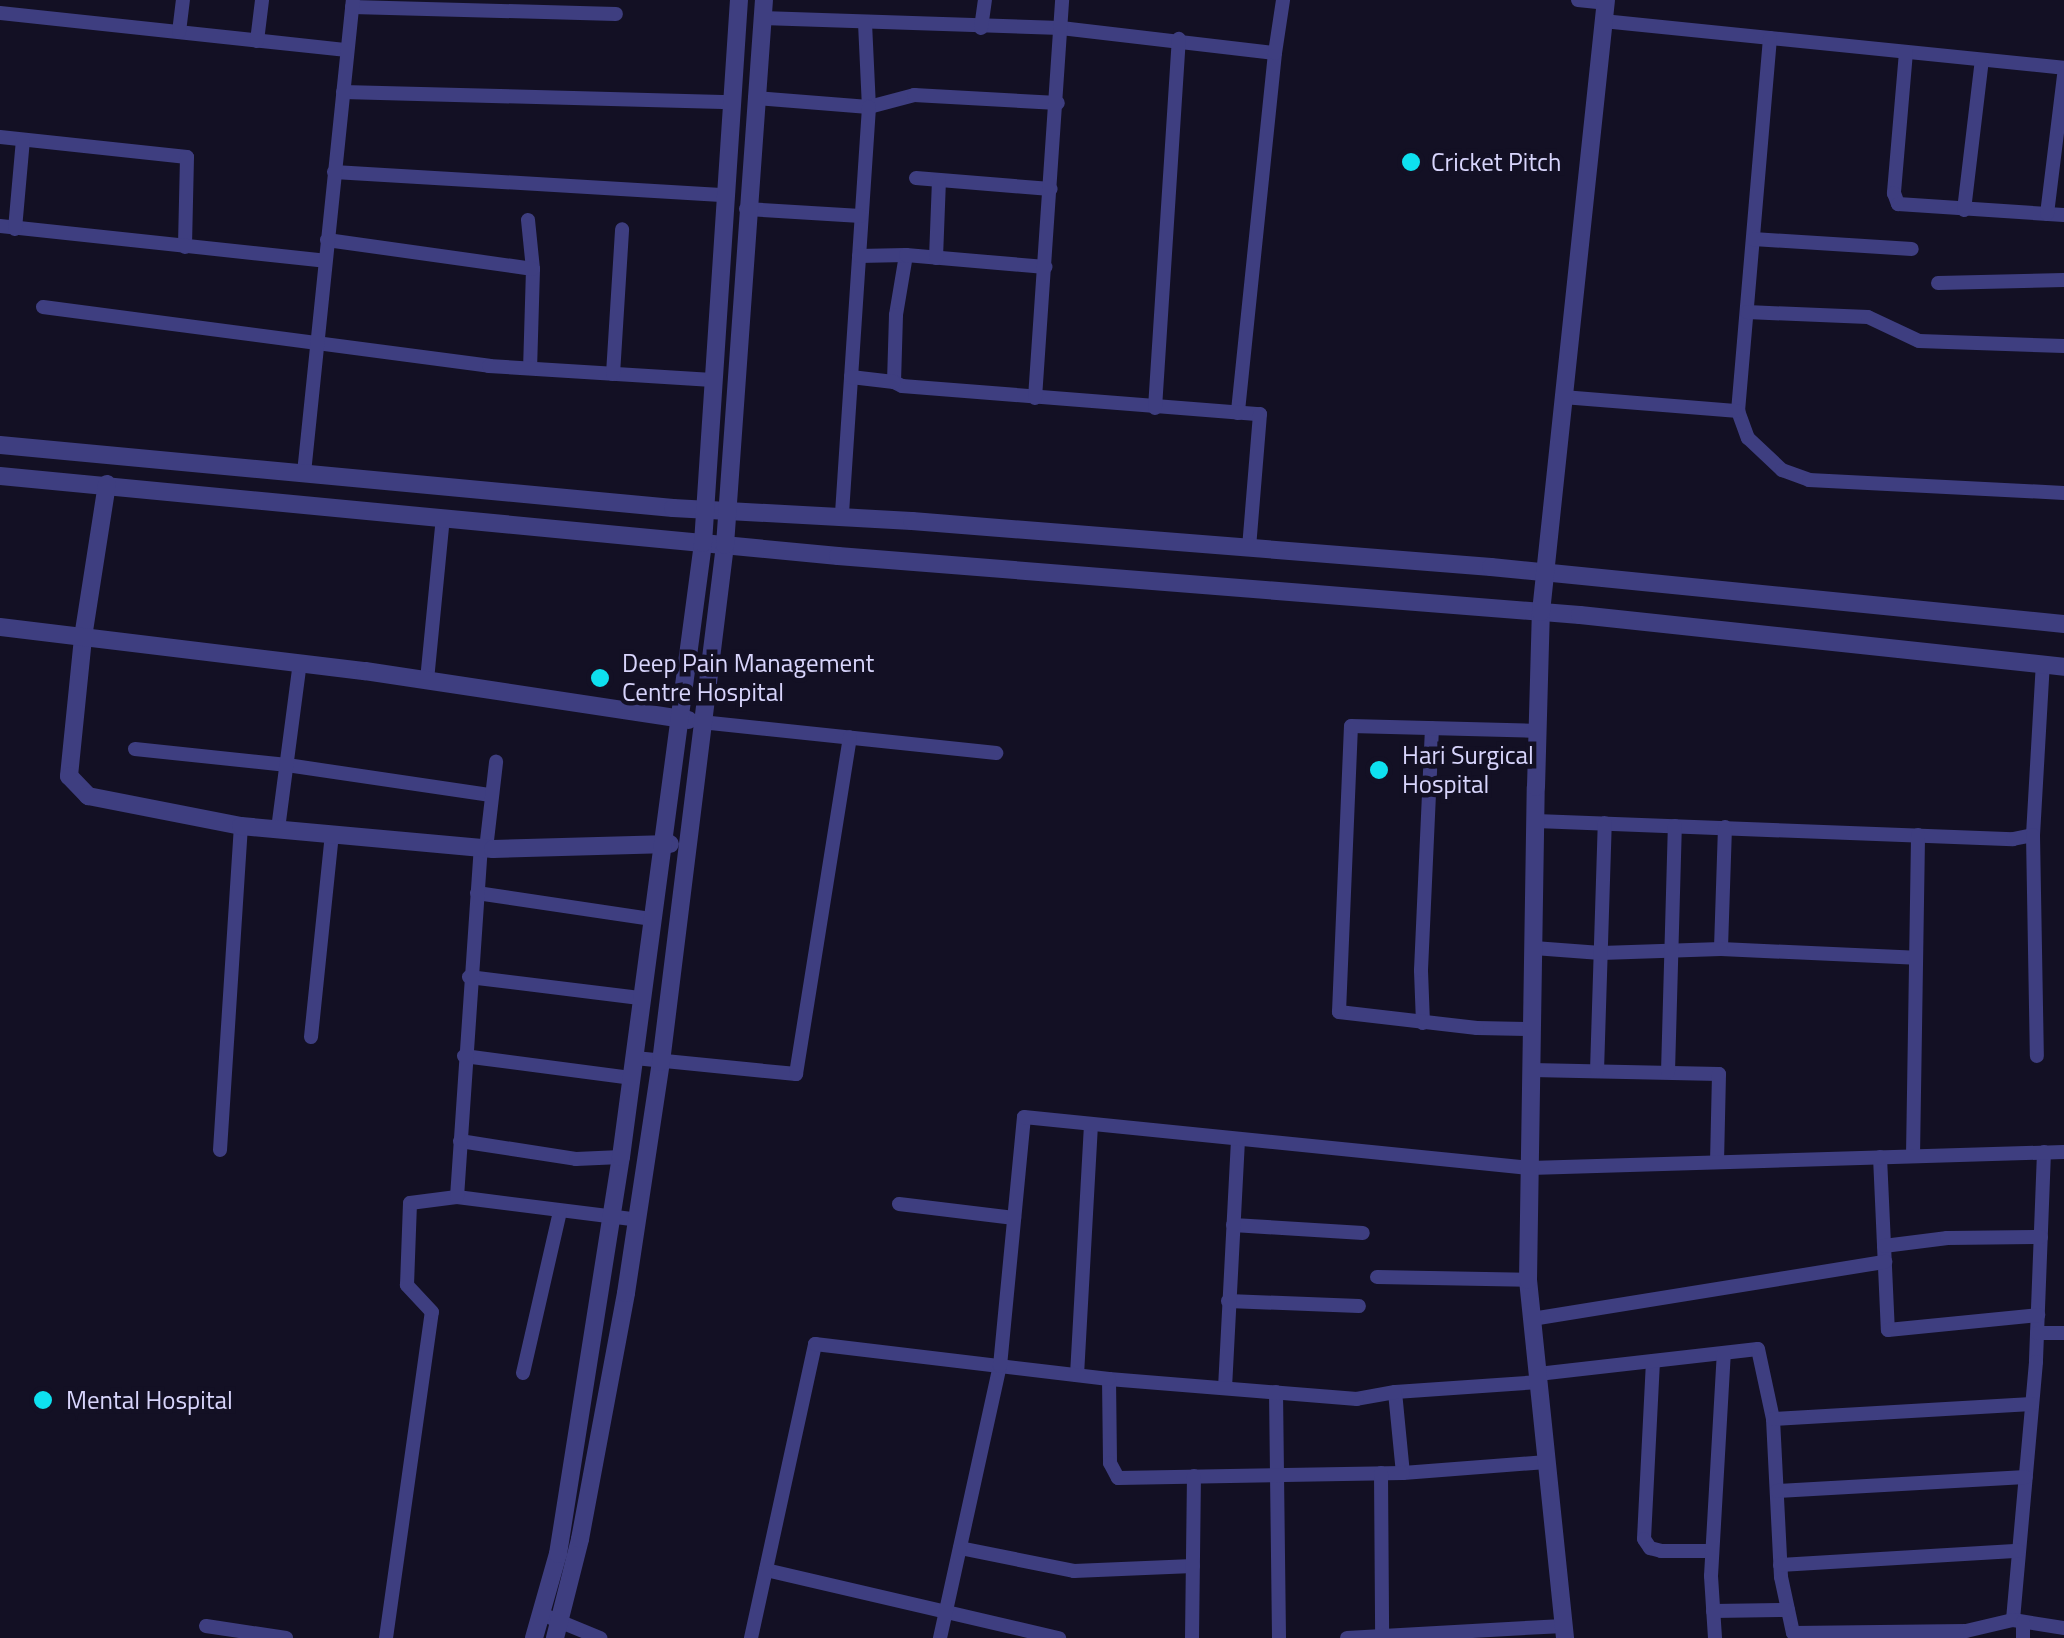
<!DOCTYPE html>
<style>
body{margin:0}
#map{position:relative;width:2064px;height:1638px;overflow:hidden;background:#131024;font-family:"Titillium Web",sans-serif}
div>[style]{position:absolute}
.minor>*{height:14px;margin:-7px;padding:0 7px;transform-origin:7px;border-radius:7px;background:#3e3e80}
.tertiary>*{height:18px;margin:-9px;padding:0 9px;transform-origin:9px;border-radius:9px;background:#3e3e80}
.dots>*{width:28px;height:28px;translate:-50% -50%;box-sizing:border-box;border:5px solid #131024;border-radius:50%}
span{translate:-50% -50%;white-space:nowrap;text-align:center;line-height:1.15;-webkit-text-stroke:9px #131024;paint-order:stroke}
.poi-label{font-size:25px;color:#d8d5fc}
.left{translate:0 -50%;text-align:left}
</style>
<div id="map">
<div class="minor">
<i style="left:1578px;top:0;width:27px;rotate:6deg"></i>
<i style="left:352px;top:7px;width:264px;rotate:1.5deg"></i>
<i style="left:0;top:13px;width:349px;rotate:6.1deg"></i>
<i style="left:762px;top:18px;width:299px;rotate:1.9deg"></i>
<i style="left:1061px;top:28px;width:215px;rotate:6.7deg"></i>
<i style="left:1275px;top:53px;width:362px;rotate:95.9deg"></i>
<i style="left:1603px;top:21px;width:463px;rotate:5.8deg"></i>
<i style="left:865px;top:23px;width:84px;rotate:87.3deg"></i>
<i style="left:869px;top:107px;width:47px;rotate:-14.9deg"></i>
<i style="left:914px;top:95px;width:144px;rotate:3.2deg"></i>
<i style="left:981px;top:28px;width:28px;rotate:-82deg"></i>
<i style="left:179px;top:32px;width:32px;rotate:-83deg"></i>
<i style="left:1770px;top:38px;width:374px;rotate:94.9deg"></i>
<i style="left:1738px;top:411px;width:29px;rotate:70deg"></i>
<i style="left:1748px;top:438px;width:47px;rotate:43.3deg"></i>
<i style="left:1782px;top:470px;width:29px;rotate:20deg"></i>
<i style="left:1809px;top:480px;width:255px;rotate:2.9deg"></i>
<i style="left:257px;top:41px;width:41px;rotate:-83deg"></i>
<i style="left:1906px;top:52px;width:142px;rotate:94.9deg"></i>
<i style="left:1894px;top:193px;width:12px;rotate:70deg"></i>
<i style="left:1898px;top:204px;width:166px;rotate:3.8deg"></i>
<i style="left:1275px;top:53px;width:54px;rotate:-81.4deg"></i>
<i style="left:343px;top:92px;width:389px;rotate:1.5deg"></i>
<i style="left:755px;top:98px;width:114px;rotate:4.5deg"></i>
<i style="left:869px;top:107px;width:411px;rotate:93.8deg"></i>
<i style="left:0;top:137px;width:188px;rotate:6.1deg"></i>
<i style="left:187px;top:157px;width:90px;rotate:91.3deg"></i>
<i style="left:334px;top:172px;width:392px;rotate:3.4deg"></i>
<i style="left:916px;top:178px;width:135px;rotate:4.7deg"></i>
<i style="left:746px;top:209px;width:115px;rotate:3.5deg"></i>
<i style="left:1964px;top:210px;width:151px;rotate:-83.2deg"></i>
<i style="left:2047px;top:214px;width:139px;rotate:-83deg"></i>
<i style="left:528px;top:220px;width:49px;rotate:84.2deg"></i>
<i style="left:533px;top:269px;width:99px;rotate:91.7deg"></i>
<i style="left:0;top:226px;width:327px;rotate:6.1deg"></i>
<i style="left:15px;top:229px;width:89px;rotate:-84.9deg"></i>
<i style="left:1753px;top:239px;width:159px;rotate:3.6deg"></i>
<i style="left:327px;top:240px;width:208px;rotate:8deg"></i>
<i style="left:906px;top:255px;width:61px;rotate:99.5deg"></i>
<i style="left:896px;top:315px;width:67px;rotate:91.7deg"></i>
<i style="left:894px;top:382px;width:9px;rotate:27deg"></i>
<i style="left:902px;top:386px;width:359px;rotate:4.5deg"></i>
<i style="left:1260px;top:414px;width:134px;rotate:94.7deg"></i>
<i style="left:859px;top:256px;width:47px;rotate:-1.2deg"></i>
<i style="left:906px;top:255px;width:140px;rotate:4.9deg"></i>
<i style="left:936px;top:258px;width:78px;rotate:-87.8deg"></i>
<i style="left:1938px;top:283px;width:126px;rotate:-1.4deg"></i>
<i style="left:43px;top:307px;width:450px;rotate:7.5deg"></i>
<i style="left:489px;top:366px;width:224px;rotate:3.6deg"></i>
<i style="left:1747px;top:312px;width:121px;rotate:2.4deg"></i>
<i style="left:1868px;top:317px;width:56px;rotate:25.2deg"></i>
<i style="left:1919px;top:341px;width:145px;rotate:2deg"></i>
<i style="left:613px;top:374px;width:145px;rotate:-86.4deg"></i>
<i style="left:851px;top:377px;width:43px;rotate:6.6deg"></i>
<i style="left:1563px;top:397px;width:176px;rotate:4.6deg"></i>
<i style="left:1035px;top:398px;width:399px;rotate:-86.1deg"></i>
<i style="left:1155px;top:408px;width:370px;rotate:-86.3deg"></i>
<i style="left:304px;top:473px;width:476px;rotate:-84.1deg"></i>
<i style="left:427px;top:680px;width:163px;rotate:-84.4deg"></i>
<i style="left:701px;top:722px;width:297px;rotate:6deg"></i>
<i style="left:135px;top:749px;width:153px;rotate:6deg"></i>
<i style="left:287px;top:765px;width:206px;rotate:8.4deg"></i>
<i style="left:1536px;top:821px;width:477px;rotate:2.2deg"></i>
<i style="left:2013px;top:839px;width:20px;rotate:-11deg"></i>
<i style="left:2033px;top:835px;width:171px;rotate:-86.7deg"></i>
<i style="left:1725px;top:827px;width:122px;rotate:91.9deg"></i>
<i style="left:1721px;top:949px;width:195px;rotate:2.6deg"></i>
<i style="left:278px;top:829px;width:167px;rotate:-82.5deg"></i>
<i style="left:2033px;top:835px;width:221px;rotate:89deg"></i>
<i style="left:486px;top:849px;width:88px;rotate:-83.4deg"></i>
<i style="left:477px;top:893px;width:177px;rotate:8.5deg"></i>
<i style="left:1534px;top:948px;width:67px;rotate:4.3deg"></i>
<i style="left:1601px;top:953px;width:120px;rotate:-1.9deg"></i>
<i style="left:469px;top:977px;width:172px;rotate:7deg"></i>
<i style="left:1423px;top:1023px;width:53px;rotate:-92.2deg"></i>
<i style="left:1421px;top:970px;width:242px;rotate:-87.4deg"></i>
<i style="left:1532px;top:1029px;width:55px;rotate:-179deg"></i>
<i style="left:1477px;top:1028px;width:139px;rotate:-173.4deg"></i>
<i style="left:1339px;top:1012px;width:286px;rotate:-87.6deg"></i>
<i style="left:1351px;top:726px;width:187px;rotate:1.5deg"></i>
<i style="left:311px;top:1037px;width:205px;rotate:-84.1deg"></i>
<i style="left:464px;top:1056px;width:168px;rotate:7.5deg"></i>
<i style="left:635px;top:1058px;width:162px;rotate:5.7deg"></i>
<i style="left:796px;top:1074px;width:341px;rotate:-80.9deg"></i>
<i style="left:1532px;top:1070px;width:187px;rotate:1.2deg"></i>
<i style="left:1719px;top:1074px;width:88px;rotate:91.3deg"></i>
<i style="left:1597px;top:1071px;width:248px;rotate:-88.2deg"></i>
<i style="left:1668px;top:1072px;width:246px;rotate:-88.4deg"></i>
<i style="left:460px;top:1141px;width:117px;rotate:8.8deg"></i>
<i style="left:576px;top:1159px;width:45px;rotate:-2.5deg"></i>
<i style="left:220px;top:1150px;width:325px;rotate:-86.3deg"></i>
<i style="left:2044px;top:1152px;width:210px;rotate:92.2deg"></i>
<i style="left:2036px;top:1362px;width:259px;rotate:95.1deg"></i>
<i style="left:2013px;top:1620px;width:52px;rotate:8.9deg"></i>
<i style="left:1913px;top:1156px;width:321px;rotate:-89.1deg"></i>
<i style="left:1880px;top:1157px;width:173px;rotate:87.4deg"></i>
<i style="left:1888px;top:1330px;width:151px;rotate:-5.7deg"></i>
<i style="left:457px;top:1197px;width:182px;rotate:7.2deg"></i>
<i style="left:899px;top:1204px;width:116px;rotate:6.9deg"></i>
<i style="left:1233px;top:1225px;width:130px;rotate:3.5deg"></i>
<i style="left:1884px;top:1246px;width:64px;rotate:-7.2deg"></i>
<i style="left:1947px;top:1238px;width:94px;rotate:-0.6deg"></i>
<i style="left:1377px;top:1277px;width:151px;rotate:1.1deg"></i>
<i style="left:1228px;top:1301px;width:131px;rotate:2.2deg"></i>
<i style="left:1532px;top:1319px;width:358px;rotate:-9.2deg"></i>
<i style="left:2037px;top:1333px;width:27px"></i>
<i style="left:1653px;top:1361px;width:178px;rotate:92.9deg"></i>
<i style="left:1644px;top:1539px;width:11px;rotate:56deg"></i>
<i style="left:1650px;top:1548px;width:11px;rotate:15deg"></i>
<i style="left:1661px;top:1551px;width:51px"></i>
<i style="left:523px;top:1373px;width:166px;rotate:-77.1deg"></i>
<i style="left:1538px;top:1374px;width:221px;rotate:-6.5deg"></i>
<i style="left:1758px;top:1349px;width:72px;rotate:77.9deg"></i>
<i style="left:1773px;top:1419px;width:158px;rotate:87.1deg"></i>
<i style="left:1781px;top:1577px;width:57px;rotate:77.9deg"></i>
<i style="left:1793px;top:1633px;width:173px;rotate:-0.7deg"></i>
<i style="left:1966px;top:1631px;width:48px;rotate:-13.2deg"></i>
<i style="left:1077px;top:1375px;width:250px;rotate:-86.8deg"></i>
<i style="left:1539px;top:1382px;width:144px;rotate:176deg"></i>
<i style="left:1395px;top:1392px;width:81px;rotate:84.4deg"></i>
<i style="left:1403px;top:1473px;width:144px;rotate:-4.4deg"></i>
<i style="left:1225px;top:1388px;width:247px;rotate:-87deg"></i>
<i style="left:1276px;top:1392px;width:246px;rotate:89.3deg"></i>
<i style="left:1395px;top:1392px;width:39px;rotate:170deg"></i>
<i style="left:1357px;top:1399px;width:249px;rotate:-175.4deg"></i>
<i style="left:1109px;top:1379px;width:84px;rotate:89.3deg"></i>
<i style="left:1110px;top:1463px;width:17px;rotate:62deg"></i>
<i style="left:1118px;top:1478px;width:285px;rotate:-1deg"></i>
<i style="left:1773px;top:1419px;width:259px;rotate:-3.3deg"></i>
<i style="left:1381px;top:1473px;width:163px;rotate:89.6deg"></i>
<i style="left:1777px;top:1491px;width:249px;rotate:-3.2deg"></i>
<i style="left:960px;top:1548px;width:116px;rotate:11.4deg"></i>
<i style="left:1074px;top:1571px;width:119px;rotate:-2.4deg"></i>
<i style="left:1780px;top:1565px;width:239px;rotate:-3.4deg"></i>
<i style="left:766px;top:1570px;width:301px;rotate:13.1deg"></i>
<i style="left:1713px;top:1611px;width:75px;rotate:-0.8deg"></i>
<i style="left:544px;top:1615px;width:61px;rotate:22.3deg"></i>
<i style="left:2023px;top:1622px;width:16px;rotate:90deg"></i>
<i style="left:206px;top:1626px;width:81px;rotate:8.5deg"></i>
<i style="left:386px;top:1638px;width:329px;rotate:-82deg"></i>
<i style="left:432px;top:1312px;width:37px;rotate:-133deg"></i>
<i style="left:407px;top:1285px;width:82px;rotate:-87.9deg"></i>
<i style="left:410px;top:1203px;width:47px;rotate:-7.3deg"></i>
<i style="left:457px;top:1197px;width:350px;rotate:-86.1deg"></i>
<i style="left:751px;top:1638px;width:301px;rotate:-77.7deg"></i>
<i style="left:815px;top:1344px;width:296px;rotate:6.8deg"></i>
<i style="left:940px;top:1638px;width:279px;rotate:-77.6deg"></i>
<i style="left:1000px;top:1366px;width:250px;rotate:-84.5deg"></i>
<i style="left:1024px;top:1117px;width:509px;rotate:5.76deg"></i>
<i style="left:1530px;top:1168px;width:534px;rotate:-1.72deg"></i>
<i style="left:1192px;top:1638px;width:162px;rotate:-89.3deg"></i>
<i style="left:1347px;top:1638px;width:217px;rotate:-3.2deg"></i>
<i style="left:1715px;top:1638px;width:62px;rotate:-93.7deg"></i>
<i style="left:1711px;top:1576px;width:223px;rotate:-86.7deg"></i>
</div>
<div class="tertiary">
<i style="left:0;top:445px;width:676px;rotate:5.35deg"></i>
<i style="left:673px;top:508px;width:239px;rotate:3.1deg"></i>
<i style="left:912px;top:521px;width:581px;rotate:4.54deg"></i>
<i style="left:1491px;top:567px;width:576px;rotate:5.68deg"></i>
<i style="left:0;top:476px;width:842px;rotate:5.45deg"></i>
<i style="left:838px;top:556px;width:744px;rotate:4.55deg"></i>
<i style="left:1580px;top:615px;width:487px;rotate:6.1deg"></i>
<i style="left:107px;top:484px;width:156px;rotate:98.9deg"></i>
<i style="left:83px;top:638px;width:139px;rotate:95.8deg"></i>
<i style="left:69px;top:776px;width:28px;rotate:46deg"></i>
<i style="left:88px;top:796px;width:156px;rotate:11.1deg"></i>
<i style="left:241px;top:826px;width:253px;rotate:5.2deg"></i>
<i style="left:493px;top:849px;width:177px;rotate:-1.6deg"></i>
<i style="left:0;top:627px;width:368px;rotate:6.9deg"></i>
<i style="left:365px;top:671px;width:327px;rotate:8.6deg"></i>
<i style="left:534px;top:1638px;width:87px;rotate:-74.1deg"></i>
<i style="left:558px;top:1554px;width:402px;rotate:-81deg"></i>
<i style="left:621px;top:1157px;width:619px;rotate:-82.39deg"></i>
<i style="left:703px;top:543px;width:544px;rotate:-86.21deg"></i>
<i style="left:555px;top:1638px;width:102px;rotate:-75.8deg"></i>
<i style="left:580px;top:1539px;width:250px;rotate:-79.4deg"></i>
<i style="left:626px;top:1293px;width:234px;rotate:-81.4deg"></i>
<i style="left:661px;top:1062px;width:521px;rotate:-82.94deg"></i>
<i style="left:725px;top:545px;width:546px;rotate:-85.91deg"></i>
<i style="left:1565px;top:1638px;width:360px;rotate:-95.9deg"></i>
<i style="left:1528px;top:1280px;width:493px;rotate:-89.1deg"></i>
<i style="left:1536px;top:787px;width:175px;rotate:-88.4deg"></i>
<i style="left:1541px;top:612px;width:615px;rotate:-83.94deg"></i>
</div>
<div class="dots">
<i style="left:1411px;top:162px;background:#0ee0ef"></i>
<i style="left:600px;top:678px;background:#0ee0ef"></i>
<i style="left:1379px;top:770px;background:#0ee0ef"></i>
<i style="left:43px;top:1400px;background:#0ee0ef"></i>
</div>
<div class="poi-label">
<span class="left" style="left:1431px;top:162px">Cricket Pitch</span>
<span class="left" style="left:622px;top:678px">Deep Pain Management<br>Centre Hospital</span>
<span class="left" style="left:1402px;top:770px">Hari Surgical<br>Hospital</span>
<span class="left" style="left:66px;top:1400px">Mental Hospital</span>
</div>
</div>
